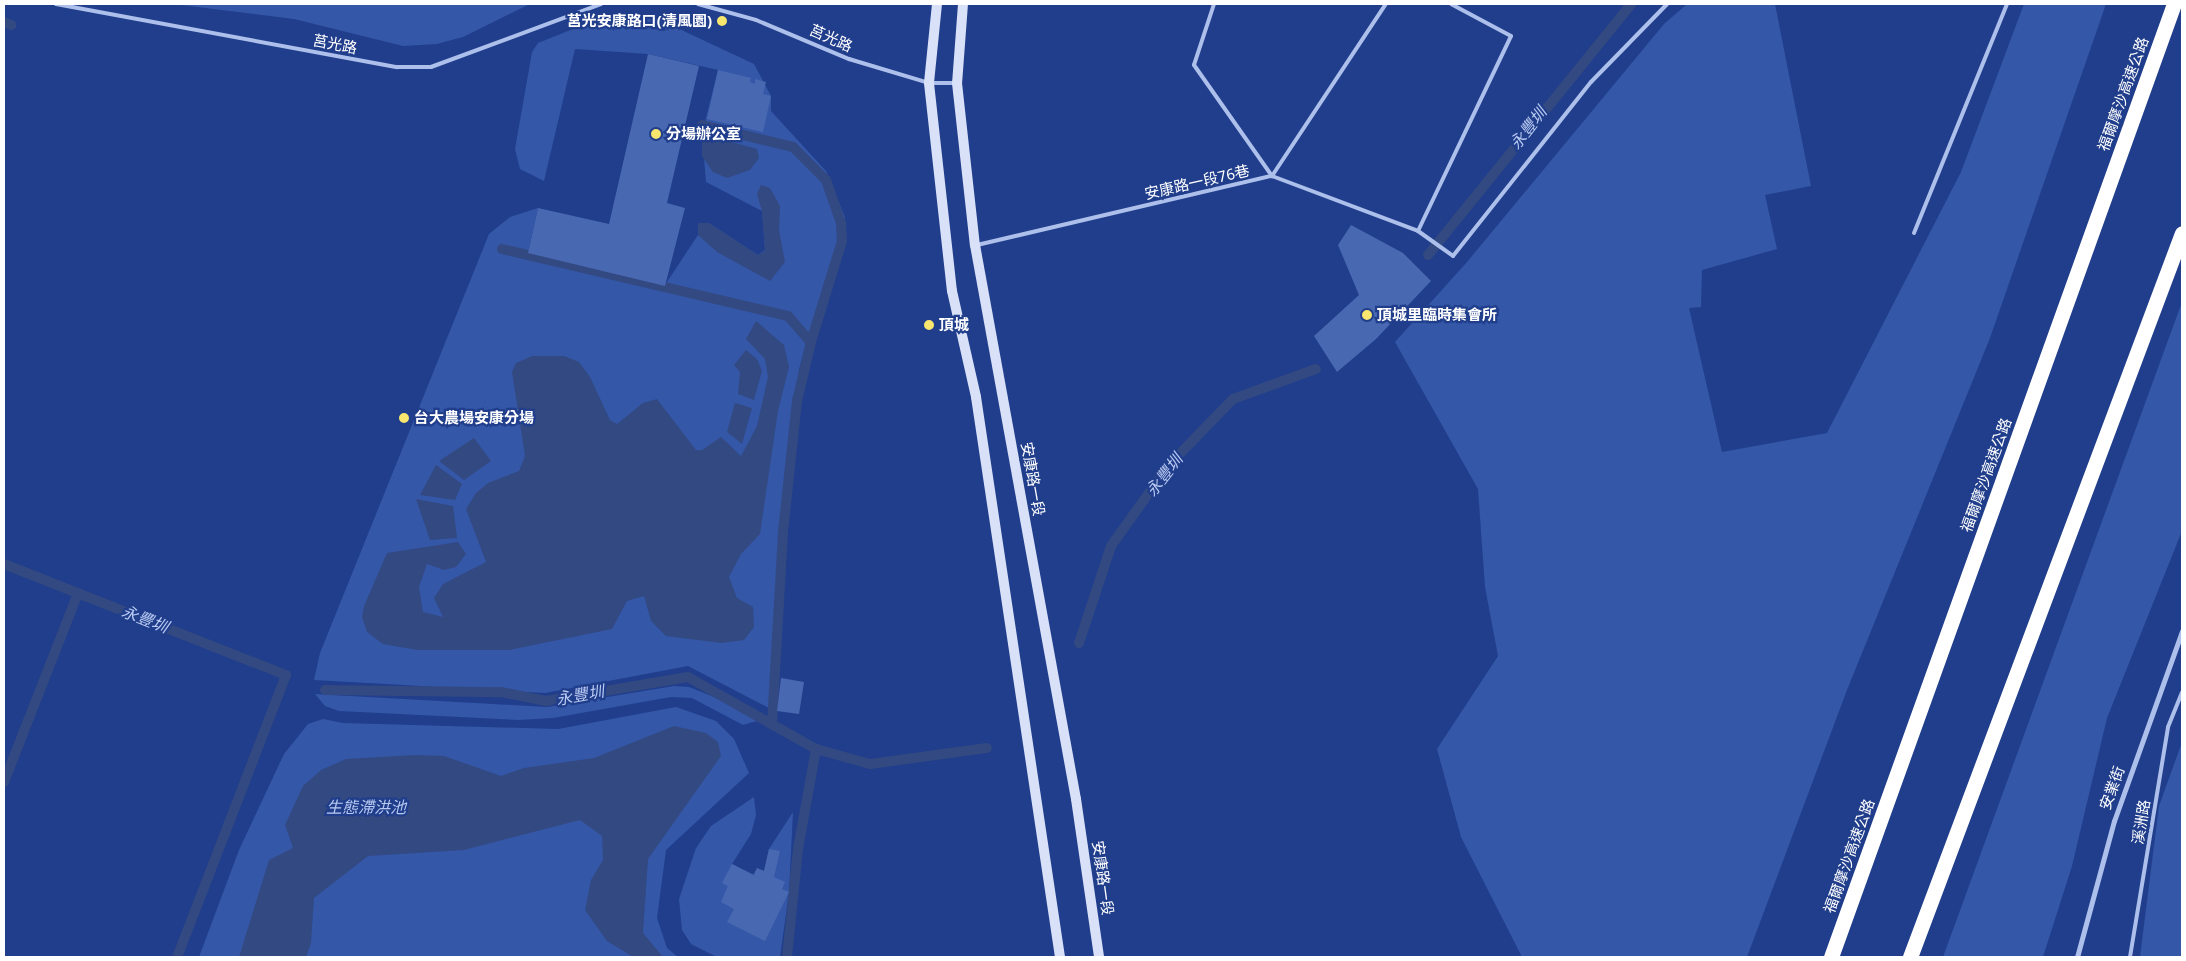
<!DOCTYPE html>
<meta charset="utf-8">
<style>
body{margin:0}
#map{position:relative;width:2186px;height:961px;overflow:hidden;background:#203e8b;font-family:"Noto Sans","Noto Sans TC",sans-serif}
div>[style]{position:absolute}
.green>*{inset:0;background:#3457a8}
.water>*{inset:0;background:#334982}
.stream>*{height:10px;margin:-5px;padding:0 5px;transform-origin:5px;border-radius:5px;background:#334982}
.building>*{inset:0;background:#4968b2}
.lane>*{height:4px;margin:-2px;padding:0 2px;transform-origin:2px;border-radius:2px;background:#adbfeb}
.street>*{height:5px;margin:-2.5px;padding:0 2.5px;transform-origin:2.5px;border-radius:2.5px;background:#adbfeb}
.secondary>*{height:10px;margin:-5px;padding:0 5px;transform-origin:5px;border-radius:5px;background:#d9e1f9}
.highway>*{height:15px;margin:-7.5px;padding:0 7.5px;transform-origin:7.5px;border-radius:7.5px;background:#fff}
.dots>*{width:14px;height:14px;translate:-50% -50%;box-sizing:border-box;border:2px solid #203e8b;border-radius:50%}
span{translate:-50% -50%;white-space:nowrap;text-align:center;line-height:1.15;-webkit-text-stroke:4.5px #203e8b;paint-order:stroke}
.poi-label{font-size:15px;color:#fff;font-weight:700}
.right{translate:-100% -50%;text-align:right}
.left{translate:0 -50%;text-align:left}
.street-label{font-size:15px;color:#fff}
.water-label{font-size:16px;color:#b9caf2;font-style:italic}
.frame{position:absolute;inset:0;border:5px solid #fff;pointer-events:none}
</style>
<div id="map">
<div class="green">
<i style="clip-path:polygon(173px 4px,530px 4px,463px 37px,437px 44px,403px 46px,294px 19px)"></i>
<i style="clip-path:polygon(1687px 4px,1775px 4px,1811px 186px,1765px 195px,1777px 249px,1702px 270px,1701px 307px,1689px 308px,1722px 452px,1827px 433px,1961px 172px,2024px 4px,2106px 4px,1990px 338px,1847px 690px,1747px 957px,1522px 957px,1461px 837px,1437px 749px,1498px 656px,1485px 587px,1478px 489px,1395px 342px,1467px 262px,1664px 24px)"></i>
<i style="clip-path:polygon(656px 18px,754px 64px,771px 96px,771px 111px,826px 171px,845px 217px,845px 241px,817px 334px,809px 332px,799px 370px,784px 497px,769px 708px,688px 666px,545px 693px,314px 680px,320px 653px,489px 234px,510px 217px,538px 208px,528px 253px,665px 285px,698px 235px,698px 223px,709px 223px,758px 255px,765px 250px,762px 211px,706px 182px,702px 134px,718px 70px,648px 54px,575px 49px,544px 181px,520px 169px,515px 149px,532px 52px,538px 43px,583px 25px)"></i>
<i style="clip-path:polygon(2182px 302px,2182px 531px,2107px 718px,2072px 866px,2043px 957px,1943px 957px)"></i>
<i style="clip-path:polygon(674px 686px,689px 687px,719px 699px,757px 721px,743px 725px,692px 698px,671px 697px,553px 718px,518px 720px,339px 711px,325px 706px,315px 694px,547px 707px)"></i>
<i style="clip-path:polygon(676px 707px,716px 721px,734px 739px,749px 773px,666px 850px,657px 918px,667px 948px,678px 957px,199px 957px,239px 850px,284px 754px,308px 724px,323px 719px,343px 723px,558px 729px)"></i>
<i style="clip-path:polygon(2182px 742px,2182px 957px,2140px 957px,2159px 806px)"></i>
<i style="clip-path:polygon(754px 797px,756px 815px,751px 834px,732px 864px,753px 875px,757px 868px,764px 871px,769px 849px,793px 812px,789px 892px,780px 957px,717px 957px,691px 944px,682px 930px,679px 899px,696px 848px,711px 826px)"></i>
</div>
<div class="water">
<i style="clip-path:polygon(702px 134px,757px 149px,759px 158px,750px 170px,727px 178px,713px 172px,702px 156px)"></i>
<i style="clip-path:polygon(761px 185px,770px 188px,780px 206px,779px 230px,785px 262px,770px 281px,717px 252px,698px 235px,698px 223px,709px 223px,758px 255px,765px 251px,762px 211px,757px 194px)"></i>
<i style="clip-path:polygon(756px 321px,784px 345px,789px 367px,778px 411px,760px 534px,741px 554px,729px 577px,737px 598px,753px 607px,754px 627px,744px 640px,722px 643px,666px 636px,651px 621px,644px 596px,627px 601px,612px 629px,509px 650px,417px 650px,383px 644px,367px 632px,362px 617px,364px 606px,387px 553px,458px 542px,466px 554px,456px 567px,444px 570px,427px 564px,419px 587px,423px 612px,443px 617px,434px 598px,443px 584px,486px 562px,466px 509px,476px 493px,488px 483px,519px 471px,525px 456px,512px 372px,516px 363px,532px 356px,564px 356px,579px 362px,590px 377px,610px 420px,617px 424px,643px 403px,657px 399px,696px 450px,702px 450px,721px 437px,741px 456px,757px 426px,768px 377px,765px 359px,746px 339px)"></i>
<i style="clip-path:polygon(746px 350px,757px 359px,762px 371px,754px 400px,738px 394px,740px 372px,734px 365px)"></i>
<i style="clip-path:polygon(735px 403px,752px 408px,742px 444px,727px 432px)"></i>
<i style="clip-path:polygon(474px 438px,491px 461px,464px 480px,439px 461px)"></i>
<i style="clip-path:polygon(436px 465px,462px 484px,455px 500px,420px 495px)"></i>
<i style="clip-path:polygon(416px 499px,453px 506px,457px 538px,430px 540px)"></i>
<i style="clip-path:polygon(674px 726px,706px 733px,718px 742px,721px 756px,648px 859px,643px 933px,663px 957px,633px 957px,607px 941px,585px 910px,591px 880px,603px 860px,602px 836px,580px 820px,464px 850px,368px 856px,314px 898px,311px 943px,306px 957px,239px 957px,269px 860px,293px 848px,285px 825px,303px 786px,321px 770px,346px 759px,415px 755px,444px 756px,501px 776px,524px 768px,594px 758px)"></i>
</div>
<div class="stream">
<i style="left:4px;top:22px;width:8px;rotate:23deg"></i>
<i style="left:702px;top:125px;width:94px;rotate:13.6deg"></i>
<i style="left:793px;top:147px;width:47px;rotate:45deg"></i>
<i style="left:826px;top:180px;width:46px;rotate:70.8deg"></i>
<i style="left:841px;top:223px;width:18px;rotate:87deg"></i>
<i style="left:842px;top:241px;width:106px;rotate:107.1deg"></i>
<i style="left:811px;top:342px;width:61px;rotate:103.3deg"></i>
<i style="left:797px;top:401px;width:133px;rotate:96.1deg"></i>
<i style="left:783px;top:533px;width:192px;rotate:93.3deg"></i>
<i style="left:502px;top:249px;width:294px;rotate:13.2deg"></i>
<i style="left:788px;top:316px;width:35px;rotate:49deg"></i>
<i style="left:1428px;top:255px;width:323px;rotate:-51deg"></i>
<i style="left:4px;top:564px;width:303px;rotate:21.5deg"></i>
<i style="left:286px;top:675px;width:302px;rotate:111.1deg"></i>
<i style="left:1079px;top:643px;width:102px;rotate:-71.7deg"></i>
<i style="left:1111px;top:546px;width:100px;rotate:-54.4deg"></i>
<i style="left:1169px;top:465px;width:92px;rotate:-45.9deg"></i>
<i style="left:1233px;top:399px;width:88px;rotate:-19.9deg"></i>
<i style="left:325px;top:690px;width:176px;rotate:0.7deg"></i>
<i style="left:501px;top:692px;width:46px;rotate:11.3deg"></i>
<i style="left:546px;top:701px;width:144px;rotate:-9.6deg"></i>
<i style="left:688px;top:677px;width:147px;rotate:29.4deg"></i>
<i style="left:816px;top:749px;width:56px;rotate:15.5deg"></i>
<i style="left:870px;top:764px;width:118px;rotate:-7.8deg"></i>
<i style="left:4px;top:782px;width:203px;rotate:-68.6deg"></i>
<i style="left:787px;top:957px;width:109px;rotate:-84.2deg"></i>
<i style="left:798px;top:849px;width:102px;rotate:-79.8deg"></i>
</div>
<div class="building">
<i style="clip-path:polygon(648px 54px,699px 66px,667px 203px,685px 208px,665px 286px,528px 253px,538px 208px,609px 224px)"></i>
<i style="clip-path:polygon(718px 70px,751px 78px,750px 82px,755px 84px,755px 79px,766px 82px,763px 94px,771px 96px,763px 132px,707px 119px)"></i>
<i style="clip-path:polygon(1351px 225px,1403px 253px,1431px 281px,1376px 339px,1337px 372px,1314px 336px,1359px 295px,1338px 245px)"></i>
<i style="clip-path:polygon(781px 678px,804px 682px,799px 714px,777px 711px)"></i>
<i style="clip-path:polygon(769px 849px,780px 851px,774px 877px,785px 882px,782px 889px,789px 892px,765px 941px,727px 922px,734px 909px,721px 902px,728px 886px,722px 883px,732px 864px,754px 875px,757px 868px,764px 871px)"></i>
</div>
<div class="lane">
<i style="left:56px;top:4px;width:347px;rotate:10.5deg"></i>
<i style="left:397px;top:67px;width:34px"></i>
<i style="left:431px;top:67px;width:181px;rotate:-20.3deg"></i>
<i style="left:698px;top:4px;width:60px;rotate:15.4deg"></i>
<i style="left:756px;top:20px;width:101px;rotate:22.8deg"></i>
<i style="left:849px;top:59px;width:84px;rotate:16.7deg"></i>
<i style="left:929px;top:83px;width:28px"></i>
<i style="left:1214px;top:4px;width:64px;rotate:108.2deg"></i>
<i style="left:1194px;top:65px;width:136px;rotate:54.9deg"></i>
<i style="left:1272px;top:176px;width:206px;rotate:-56.5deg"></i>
<i style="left:1418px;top:231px;width:43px;rotate:35.5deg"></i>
<i style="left:1453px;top:256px;width:222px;rotate:-51.6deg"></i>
<i style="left:1591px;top:82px;width:109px;rotate:-45.7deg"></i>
<i style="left:1914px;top:233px;width:247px;rotate:-67.9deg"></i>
<i style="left:977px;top:245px;width:303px;rotate:-13.2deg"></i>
<i style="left:1272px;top:176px;width:156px;rotate:20.6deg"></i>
<i style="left:1418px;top:231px;width:216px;rotate:-64.5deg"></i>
<i style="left:1511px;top:36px;width:68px;rotate:-151.9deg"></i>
<i style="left:2130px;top:957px;width:233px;rotate:-80.6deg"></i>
<i style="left:2168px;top:727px;width:37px;rotate:-68deg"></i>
</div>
<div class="street">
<i style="left:2077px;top:957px;width:141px;rotate:-74.8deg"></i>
<i style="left:2114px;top:821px;width:202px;rotate:-70.3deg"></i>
</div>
<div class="secondary">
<i style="left:937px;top:4px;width:79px;rotate:95.8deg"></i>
<i style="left:929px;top:83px;width:209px;rotate:83.7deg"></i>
<i style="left:952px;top:291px;width:109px;rotate:77.2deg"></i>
<i style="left:976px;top:397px;width:566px;rotate:81.47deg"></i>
<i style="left:963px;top:4px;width:79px;rotate:94.3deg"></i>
<i style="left:957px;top:83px;width:163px;rotate:83.7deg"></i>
<i style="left:975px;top:245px;width:563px;rotate:79.67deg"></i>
<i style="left:1076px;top:799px;width:160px;rotate:81.7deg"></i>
</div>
<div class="highway">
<i style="left:1831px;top:957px;width:1013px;rotate:-70.21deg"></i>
<i style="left:1910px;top:957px;width:773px;rotate:-69.41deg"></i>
</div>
<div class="dots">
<i style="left:722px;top:21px;background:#f8e66e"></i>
<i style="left:656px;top:134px;background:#f8e66e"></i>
<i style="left:1367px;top:315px;background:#f8e66e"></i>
<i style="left:929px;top:325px;background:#f8e66e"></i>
<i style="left:404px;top:418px;background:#f8e66e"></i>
</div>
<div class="poi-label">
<span class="right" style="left:712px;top:21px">莒光安康路口(清風園)</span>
<span class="left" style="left:666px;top:134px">分場辦公室</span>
<span class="left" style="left:1377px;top:315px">頂城里臨時集會所</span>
<span class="left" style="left:939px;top:325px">頂城</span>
<span class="left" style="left:414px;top:418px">台大農場安康分場</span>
</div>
<div class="street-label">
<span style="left:831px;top:38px;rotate:24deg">莒光路</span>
<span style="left:335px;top:44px;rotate:11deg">莒光路</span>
<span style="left:2123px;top:94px;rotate:-70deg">福爾摩沙高速公路</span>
<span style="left:1197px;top:182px;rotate:-13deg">安康路一段76巷</span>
<span style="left:1986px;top:475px;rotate:-70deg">福爾摩沙高速公路</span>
<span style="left:1033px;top:479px;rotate:80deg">安康路一段</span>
<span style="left:2112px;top:788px;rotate:-70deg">安業街</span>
<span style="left:2141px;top:822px;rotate:-81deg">溪洲路</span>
<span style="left:1849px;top:856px;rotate:-70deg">福爾摩沙高速公路</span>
<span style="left:1103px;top:878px;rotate:82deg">安康路一段</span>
</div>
<div class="water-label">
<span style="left:1528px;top:128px;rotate:-52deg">永豐圳</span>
<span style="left:1164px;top:475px;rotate:-52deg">永豐圳</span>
<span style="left:145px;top:619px;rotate:21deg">永豐圳</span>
<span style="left:580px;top:695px;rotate:-10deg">永豐圳</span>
<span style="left:366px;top:807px">生態滯洪池</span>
</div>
<div class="frame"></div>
</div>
